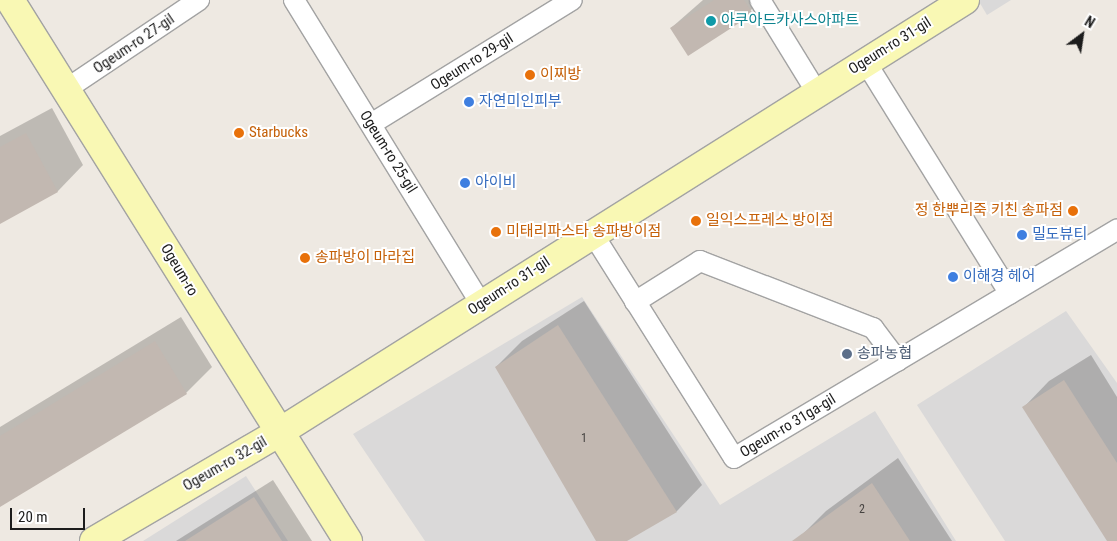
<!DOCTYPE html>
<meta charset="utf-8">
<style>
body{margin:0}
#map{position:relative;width:1117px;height:541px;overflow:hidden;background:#eee9e2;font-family:"Roboto Condensed","Noto Sans KR",sans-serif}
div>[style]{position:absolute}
.residential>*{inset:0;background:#dad9d9}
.shadow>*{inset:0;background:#0003}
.building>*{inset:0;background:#c2b8b1}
.roads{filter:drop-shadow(1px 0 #a3a3a3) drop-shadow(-1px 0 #a3a3a3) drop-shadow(0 1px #a3a3a3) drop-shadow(0 -1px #a3a3a3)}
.street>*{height:20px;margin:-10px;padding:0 10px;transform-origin:10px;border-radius:10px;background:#fff}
.secondary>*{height:28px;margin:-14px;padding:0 14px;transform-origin:14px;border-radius:14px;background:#f9f8b4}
.dots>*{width:14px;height:14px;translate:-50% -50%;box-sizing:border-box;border:2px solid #fff;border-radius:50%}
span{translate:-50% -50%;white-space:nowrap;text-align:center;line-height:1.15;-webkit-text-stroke:4px #fff;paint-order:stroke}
.number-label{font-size:12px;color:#464341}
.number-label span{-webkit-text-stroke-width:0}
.culture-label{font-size:15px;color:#0d838f}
.left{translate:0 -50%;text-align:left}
.street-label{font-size:15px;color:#1c1c1c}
.food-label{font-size:15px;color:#c56008}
.right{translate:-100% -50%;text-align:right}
.shop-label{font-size:15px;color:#366cbe}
.service-label{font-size:15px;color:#4e5e75}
.north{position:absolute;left:1057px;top:10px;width:50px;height:50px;-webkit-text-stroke:4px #fff;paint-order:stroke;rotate:31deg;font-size:14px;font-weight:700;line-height:20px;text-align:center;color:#1c1c1c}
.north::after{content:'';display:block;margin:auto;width:18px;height:22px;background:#1c1c1c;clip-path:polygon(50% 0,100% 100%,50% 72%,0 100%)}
.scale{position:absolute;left:10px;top:508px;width:75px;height:22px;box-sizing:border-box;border:2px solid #1c1c1c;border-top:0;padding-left:6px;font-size:15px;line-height:18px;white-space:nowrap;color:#1c1c1c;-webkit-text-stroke:4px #fff;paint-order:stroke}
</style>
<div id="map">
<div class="residential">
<i style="clip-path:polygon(978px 0,1011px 0,987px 15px)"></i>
<i style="clip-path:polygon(582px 297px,720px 505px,875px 411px,956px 541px,425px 541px,353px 434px)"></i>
<i style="clip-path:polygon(1066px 311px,1117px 383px,1117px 541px,1005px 541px,917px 405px)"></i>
<i style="clip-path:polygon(246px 476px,288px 541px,143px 541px)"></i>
</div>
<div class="shadow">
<i style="clip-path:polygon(703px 0,765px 0,688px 54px,671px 28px)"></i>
<i style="clip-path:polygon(52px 108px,83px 165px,58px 191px,0 222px,0 136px)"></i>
<i style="clip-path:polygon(584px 301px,702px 485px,677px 511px,624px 541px,597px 541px,496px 367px,522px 341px)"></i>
<i style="clip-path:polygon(181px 317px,212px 367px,186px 393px,0 506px,0 427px)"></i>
<i style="clip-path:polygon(1091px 355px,1117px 397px,1117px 541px,1108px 541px,1024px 407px,1049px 381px)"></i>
<i style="clip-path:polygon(898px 458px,952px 541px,803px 541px,800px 537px,826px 511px)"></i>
<i style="clip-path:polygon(273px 480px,312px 541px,176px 541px)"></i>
</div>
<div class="building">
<i style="clip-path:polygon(714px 0,744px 0,753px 14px,688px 56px,670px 28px)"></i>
<i style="clip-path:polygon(26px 133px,58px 192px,0 224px,0 147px)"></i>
<i style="clip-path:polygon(558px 325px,677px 512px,627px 541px,596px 541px,495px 367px)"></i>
<i style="clip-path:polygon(155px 341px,187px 394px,0 507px,0 436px)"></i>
<i style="clip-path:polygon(1064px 380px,1117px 463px,1117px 541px,1107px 541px,1022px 407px)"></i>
<i style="clip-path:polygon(872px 483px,910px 541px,792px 541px)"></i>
<i style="clip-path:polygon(254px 497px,282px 541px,185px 541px)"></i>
</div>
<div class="roads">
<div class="street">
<i style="left:294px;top:0;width:357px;rotate:58.4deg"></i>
<i style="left:760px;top:0;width:107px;rotate:58.4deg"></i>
<i style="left:865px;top:61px;width:274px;rotate:58.1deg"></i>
<i style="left:68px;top:88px;width:158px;rotate:-33.9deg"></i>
<i style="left:371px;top:124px;width:236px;rotate:-31.7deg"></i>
<i style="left:591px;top:231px;width:268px;rotate:57.8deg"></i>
<i style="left:734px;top:458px;width:446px;rotate:-30.8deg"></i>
<i style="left:635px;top:302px;width:77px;rotate:-32.2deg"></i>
<i style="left:700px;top:261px;width:186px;rotate:21.2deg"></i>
<i style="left:873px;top:328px;width:41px;rotate:52.9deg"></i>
</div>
<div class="secondary">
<i style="left:10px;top:0;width:638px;rotate:58deg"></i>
<i style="left:94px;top:541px;width:213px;rotate:-30.4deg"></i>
<i style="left:278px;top:433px;width:812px;rotate:-32.22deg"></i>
</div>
</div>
<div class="dots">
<i style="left:711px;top:21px;background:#0f9aa8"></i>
<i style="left:530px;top:75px;background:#e8710a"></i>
<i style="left:469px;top:102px;background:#3f7fe0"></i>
<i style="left:239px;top:133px;background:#e8710a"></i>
<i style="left:465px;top:183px;background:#3f7fe0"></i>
<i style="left:1073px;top:211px;background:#e8710a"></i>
<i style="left:696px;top:221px;background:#e8710a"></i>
<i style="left:496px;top:232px;background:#e8710a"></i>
<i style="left:1022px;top:235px;background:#3f7fe0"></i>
<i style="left:305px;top:258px;background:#e8710a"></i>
<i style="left:953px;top:277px;background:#3f7fe0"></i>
<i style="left:847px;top:354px;background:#5c6f8a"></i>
</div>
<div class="number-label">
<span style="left:584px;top:439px">1</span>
<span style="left:862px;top:510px">2</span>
</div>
<div class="culture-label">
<span class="left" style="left:721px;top:21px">아쿠아드카사스아파트</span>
</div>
<div class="street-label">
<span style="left:134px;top:44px;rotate:-34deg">Ogeum-ro 27-gil</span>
<span style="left:890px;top:46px;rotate:-32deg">Ogeum-ro 31-gil</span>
<span style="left:472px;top:62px;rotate:-32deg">Ogeum-ro 29-gil</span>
<span style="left:388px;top:152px;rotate:58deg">Ogeum-ro 25-gil</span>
<span style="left:179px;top:270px;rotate:59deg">Ogeum-ro</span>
<span style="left:509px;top:286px;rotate:-33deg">Ogeum-ro 31-gil</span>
<span style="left:788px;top:426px;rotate:-31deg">Ogeum-ro 31ga-gil</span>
<span style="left:225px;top:464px;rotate:-30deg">Ogeum-ro 32-gil</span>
</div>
<div class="food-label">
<span class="left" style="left:540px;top:75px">이찌방</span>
<span class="left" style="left:249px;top:133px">Starbucks</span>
<span class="right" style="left:1063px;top:211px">정 한뿌리죽 키친 송파점</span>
<span class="left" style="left:706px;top:221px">일익스프레스 방이점</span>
<span class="left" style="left:506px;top:232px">미태리파스타 송파방이점</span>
<span class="left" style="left:315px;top:258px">송파방이 마라집</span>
</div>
<div class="shop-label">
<span class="left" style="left:479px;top:102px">자연미인피부</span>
<span class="left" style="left:475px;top:183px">아이비</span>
<span class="left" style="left:1032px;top:235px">밀도뷰티</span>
<span class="left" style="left:963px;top:277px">이해경 헤어</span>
</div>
<div class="service-label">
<span class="left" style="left:857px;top:354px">송파농협</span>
</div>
<div class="north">N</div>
<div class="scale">20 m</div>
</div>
